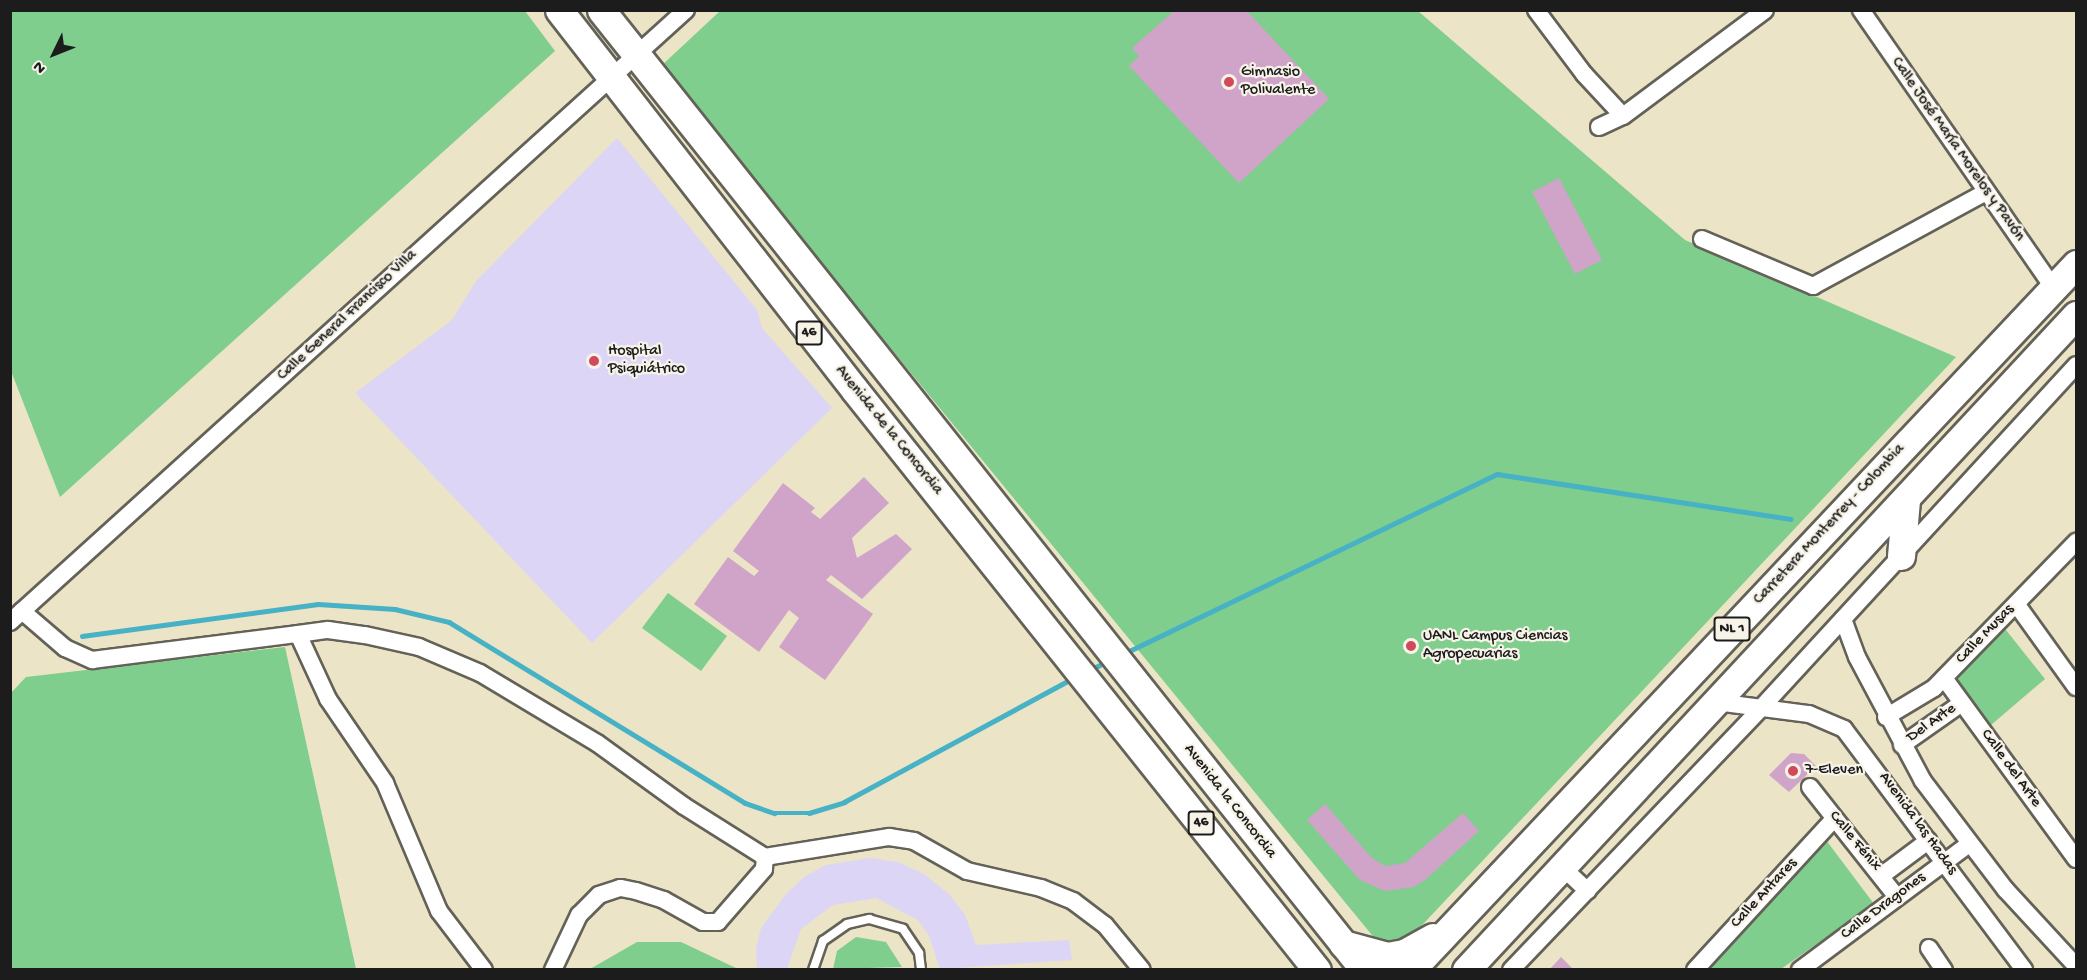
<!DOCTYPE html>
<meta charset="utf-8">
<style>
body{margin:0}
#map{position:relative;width:2087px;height:980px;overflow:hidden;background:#ebe4c6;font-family:"Gochi Hand",sans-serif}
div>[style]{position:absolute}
.built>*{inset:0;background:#ddd5f6}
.green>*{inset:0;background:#7fce8d}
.stream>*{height:4.5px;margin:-2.25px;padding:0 2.25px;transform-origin:2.25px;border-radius:2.25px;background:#47b1c5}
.building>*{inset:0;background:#d0a3c8}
.roads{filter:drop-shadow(2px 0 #646258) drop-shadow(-2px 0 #646258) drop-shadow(0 2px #646258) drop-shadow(0 -2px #646258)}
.service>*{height:8px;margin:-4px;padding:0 4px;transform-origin:4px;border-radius:4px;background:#fff}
.minor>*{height:16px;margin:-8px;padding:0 8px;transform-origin:8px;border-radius:8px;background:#fff}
.primary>*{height:27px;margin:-13.5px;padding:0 13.5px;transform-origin:13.5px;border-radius:13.5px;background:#fff}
.dots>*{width:16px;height:16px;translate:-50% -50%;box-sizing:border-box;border:3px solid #f7f3e8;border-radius:50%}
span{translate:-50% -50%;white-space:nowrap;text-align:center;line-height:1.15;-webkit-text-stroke:4.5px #f7f3e8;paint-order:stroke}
.shield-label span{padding:2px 4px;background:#f7f3e8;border:2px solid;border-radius:4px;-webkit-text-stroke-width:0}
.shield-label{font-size:15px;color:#1c1c1c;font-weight:700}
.poi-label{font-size:16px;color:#1c1c1c}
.left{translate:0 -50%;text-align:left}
.street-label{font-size:16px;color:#1c1c1c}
.frame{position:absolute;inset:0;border:12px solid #1c1c1c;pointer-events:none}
.north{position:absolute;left:24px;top:24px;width:60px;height:60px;-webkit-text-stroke:4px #f7f3e8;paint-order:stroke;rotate:227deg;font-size:16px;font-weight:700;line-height:24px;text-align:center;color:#1c1c1c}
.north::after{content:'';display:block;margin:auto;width:21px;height:27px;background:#1c1c1c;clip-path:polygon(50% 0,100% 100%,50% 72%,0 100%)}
</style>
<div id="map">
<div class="built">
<i style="clip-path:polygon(617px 138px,757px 310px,762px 328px,832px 408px,592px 643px,355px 393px,452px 320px,476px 281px)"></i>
<i style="clip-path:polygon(870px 858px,898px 862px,924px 874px,950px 895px,965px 915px,976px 945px,1069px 940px,1072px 960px,940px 969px,929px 936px,918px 920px,876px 898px,833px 905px,801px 929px,787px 969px,757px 969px,756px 948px,761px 928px,786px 894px,804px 877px,826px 865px)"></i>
</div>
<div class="green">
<i style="clip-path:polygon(11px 10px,525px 11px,555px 51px,60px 497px,11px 371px)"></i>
<i style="clip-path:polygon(720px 11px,1418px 11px,1685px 240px,1956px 357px,1411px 937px,1391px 944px,1376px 940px,660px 67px)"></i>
<i style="clip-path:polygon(668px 593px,727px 636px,701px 671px,642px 628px)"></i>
<i style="clip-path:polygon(2002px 625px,2045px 679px,1991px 725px,1954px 678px)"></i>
<i style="clip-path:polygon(285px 647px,356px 969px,11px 969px,11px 693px,26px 677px)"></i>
<i style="clip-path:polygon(1826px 840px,1874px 904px,1781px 969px,1709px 970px)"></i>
<i style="clip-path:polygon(856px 937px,886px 942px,902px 967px,833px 969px,837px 951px)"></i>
<i style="clip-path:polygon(637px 942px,681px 942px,738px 969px,590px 969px)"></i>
</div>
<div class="stream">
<i style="left:82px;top:636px;width:238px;rotate:-7.7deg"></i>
<i style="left:318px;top:604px;width:77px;rotate:3.7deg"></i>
<i style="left:395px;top:609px;width:56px;rotate:13.5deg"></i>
<i style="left:449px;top:622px;width:347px;rotate:31.4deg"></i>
<i style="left:745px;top:803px;width:31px;rotate:19deg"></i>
<i style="left:774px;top:813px;width:35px"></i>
<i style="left:809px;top:813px;width:37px;rotate:-17deg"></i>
<i style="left:844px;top:802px;width:260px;rotate:-28.4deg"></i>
<i style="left:1123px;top:654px;width:415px;rotate:-25.7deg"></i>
<i style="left:1497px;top:474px;width:297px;rotate:8.7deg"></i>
<i style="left:1088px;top:671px;width:22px;rotate:-27deg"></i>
</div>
<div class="building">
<i style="clip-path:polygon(1175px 10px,1246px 10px,1329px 99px,1239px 183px,1129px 66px,1139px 56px,1132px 48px)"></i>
<i style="clip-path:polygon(1559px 178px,1602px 260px,1575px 274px,1532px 192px)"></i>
<i style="clip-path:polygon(864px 477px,889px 503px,852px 538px,857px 558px,896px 534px,912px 549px,862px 599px,831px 575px,826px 580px,873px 614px,825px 680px,779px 647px,799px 618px,789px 610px,759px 652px,694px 604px,728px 557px,754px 576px,759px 571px,733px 551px,783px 483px,815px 508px,811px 512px,820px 519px)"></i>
<i style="clip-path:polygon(1791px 753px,1804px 754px,1816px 766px,1789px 792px,1769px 775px)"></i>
<i style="clip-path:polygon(1325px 804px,1372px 858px,1385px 866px,1405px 863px,1463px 813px,1479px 831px,1425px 880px,1414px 887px,1385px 891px,1360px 880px,1307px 820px)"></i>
<i style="clip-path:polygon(1561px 957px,1574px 970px,1549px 970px)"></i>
</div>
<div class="roads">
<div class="service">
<i style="left:813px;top:970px;width:31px;rotate:-71deg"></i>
<i style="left:823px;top:941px;width:29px;rotate:-35deg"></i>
<i style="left:847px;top:924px;width:23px;rotate:-13deg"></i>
<i style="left:869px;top:919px;width:35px;rotate:16deg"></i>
<i style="left:903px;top:929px;width:29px;rotate:56deg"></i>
<i style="left:919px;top:953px;width:17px;rotate:83deg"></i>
</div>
<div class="minor">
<i style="left:1536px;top:10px;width:80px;rotate:53.1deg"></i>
<i style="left:1584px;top:74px;width:57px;rotate:47.1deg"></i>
<i style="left:1861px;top:10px;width:339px;rotate:55.3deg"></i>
<i style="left:1599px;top:127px;width:26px;rotate:-25deg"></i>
<i style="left:1623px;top:116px;width:177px;rotate:-36.7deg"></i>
<i style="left:1702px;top:239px;width:121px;rotate:22.9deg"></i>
<i style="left:1813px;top:286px;width:197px;rotate:-28.5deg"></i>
<i style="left:2017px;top:605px;width:101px;rotate:54.3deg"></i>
<i style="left:22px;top:611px;width:57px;rotate:40.7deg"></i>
<i style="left:65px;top:648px;width:30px;rotate:24deg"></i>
<i style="left:92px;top:660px;width:208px;rotate:-7.2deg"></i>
<i style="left:298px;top:634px;width:72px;rotate:65.2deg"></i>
<i style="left:328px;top:699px;width:102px;rotate:55.8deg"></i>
<i style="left:385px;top:783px;width:139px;rotate:67.1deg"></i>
<i style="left:439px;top:911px;width:74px;rotate:52.7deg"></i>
<i style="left:1843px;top:619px;width:40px;rotate:69.8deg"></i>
<i style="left:1857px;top:657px;width:140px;rotate:62deg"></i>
<i style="left:1923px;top:781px;width:136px;rotate:52.8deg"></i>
<i style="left:2005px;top:889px;width:105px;rotate:47.3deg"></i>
<i style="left:10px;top:622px;width:912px;rotate:-42.16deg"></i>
<i style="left:298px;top:634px;width:30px;rotate:-8deg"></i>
<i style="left:328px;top:630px;width:37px;rotate:8deg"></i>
<i style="left:365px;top:635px;width:55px;rotate:12.5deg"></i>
<i style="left:419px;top:647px;width:66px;rotate:23.1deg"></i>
<i style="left:480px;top:673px;width:136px;rotate:30.9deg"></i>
<i style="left:597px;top:743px;width:107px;rotate:35.9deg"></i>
<i style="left:684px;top:806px;width:96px;rotate:32.2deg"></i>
<i style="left:765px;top:857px;width:12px;rotate:95deg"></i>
<i style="left:764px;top:869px;width:70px;rotate:131deg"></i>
<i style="left:718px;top:922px;width:15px;rotate:180deg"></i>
<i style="left:703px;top:922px;width:45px;rotate:-150.6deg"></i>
<i style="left:664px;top:900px;width:29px;rotate:-162deg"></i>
<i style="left:636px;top:891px;width:16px;rotate:-169deg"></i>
<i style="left:620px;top:888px;width:22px;rotate:162deg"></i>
<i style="left:599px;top:895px;width:28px;rotate:135deg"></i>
<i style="left:579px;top:915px;width:61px;rotate:115.3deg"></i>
<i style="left:1944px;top:678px;width:224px;rotate:53.9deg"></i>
<i style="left:1716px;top:702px;width:94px;rotate:7.4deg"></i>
<i style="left:1809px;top:714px;width:38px;rotate:23deg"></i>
<i style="left:1844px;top:729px;width:301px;rotate:53.2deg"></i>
<i style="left:1886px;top:717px;width:56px;rotate:-31.1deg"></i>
<i style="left:1934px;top:688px;width:204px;rotate:-45.8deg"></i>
<i style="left:1902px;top:745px;width:73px;rotate:-35deg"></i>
<i style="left:1810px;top:787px;width:140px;rotate:51.7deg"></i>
<i style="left:765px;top:857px;width:126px;rotate:-9.2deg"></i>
<i style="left:889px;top:837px;width:25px;rotate:9deg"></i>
<i style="left:914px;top:841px;width:61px;rotate:29.5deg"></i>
<i style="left:967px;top:871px;width:76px;rotate:12.9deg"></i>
<i style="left:1041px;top:888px;width:35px;rotate:22deg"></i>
<i style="left:1073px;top:901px;width:40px;rotate:37deg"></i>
<i style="left:1105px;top:925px;width:58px;rotate:50.6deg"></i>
<i style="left:1562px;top:867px;width:35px;rotate:43deg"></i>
<i style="left:1881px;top:876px;width:59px;rotate:-36.7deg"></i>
<i style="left:1929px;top:948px;width:27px;rotate:56deg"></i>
<i style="left:1511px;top:970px;width:362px;rotate:-46.3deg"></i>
<i style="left:1761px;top:708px;width:466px;rotate:-47.4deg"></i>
<i style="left:1695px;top:970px;width:205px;rotate:-47.4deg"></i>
<i style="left:1800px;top:970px;width:211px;rotate:-36.7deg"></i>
</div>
<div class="primary">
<i style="left:559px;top:10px;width:480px;rotate:52.1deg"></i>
<i style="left:854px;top:389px;width:743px;rotate:51.45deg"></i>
<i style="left:601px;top:10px;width:1226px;rotate:51.52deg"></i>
<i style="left:1901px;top:556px;width:56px;rotate:-84.9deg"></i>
<i style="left:1343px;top:944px;width:46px;rotate:15.3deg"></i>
<i style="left:1387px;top:956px;width:17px;rotate:-10deg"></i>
<i style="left:1404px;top:953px;width:33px;rotate:-29deg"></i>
<i style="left:1411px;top:970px;width:970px;rotate:-46.71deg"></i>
<i style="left:1466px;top:970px;width:895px;rotate:-47.04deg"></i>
</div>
</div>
<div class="dots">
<i style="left:1229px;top:82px;background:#d1495b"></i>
<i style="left:594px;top:361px;background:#d1495b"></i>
<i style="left:1411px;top:646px;background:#d1495b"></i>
<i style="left:1793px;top:771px;background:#d1495b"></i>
</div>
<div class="shield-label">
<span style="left:809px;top:333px">46</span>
<span style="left:1732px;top:629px">NL 1</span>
<span style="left:1201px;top:823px">46</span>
</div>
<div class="poi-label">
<span class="left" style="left:1241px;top:82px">Gimnasio<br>Polivalente</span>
<span class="left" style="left:608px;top:361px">Hospital<br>Psiquiátrico</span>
<span class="left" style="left:1423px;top:646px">UANL Campus Ciencias<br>Agropecuarias</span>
<span class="left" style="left:1805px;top:771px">7-Eleven</span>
</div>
<div class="street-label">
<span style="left:1957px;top:150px;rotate:55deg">Calle José María Morelos y Pavón</span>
<span style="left:348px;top:316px;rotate:-43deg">Calle General Francisco Villa</span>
<span style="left:888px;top:431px;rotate:51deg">Avenida de la Concordia</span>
<span style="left:1830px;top:525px;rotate:-47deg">Carretera Monterrey - Colombia</span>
<span style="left:1986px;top:635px;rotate:-46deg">Calle Musas</span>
<span style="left:1932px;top:724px;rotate:-35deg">Del Arte</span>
<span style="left:2010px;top:769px;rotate:54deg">Calle del Arte</span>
<span style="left:1229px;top:802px;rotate:52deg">Avenida la Concordia</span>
<span style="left:1917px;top:824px;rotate:54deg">Avenida las Hadas</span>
<span style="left:1854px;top:842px;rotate:51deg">Calle Fénix</span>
<span style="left:1765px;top:894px;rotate:-47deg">Calle Antares</span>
<span style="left:1884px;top:907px;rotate:-37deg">Calle Dragones</span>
</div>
<div class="frame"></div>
<div class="north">N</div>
</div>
